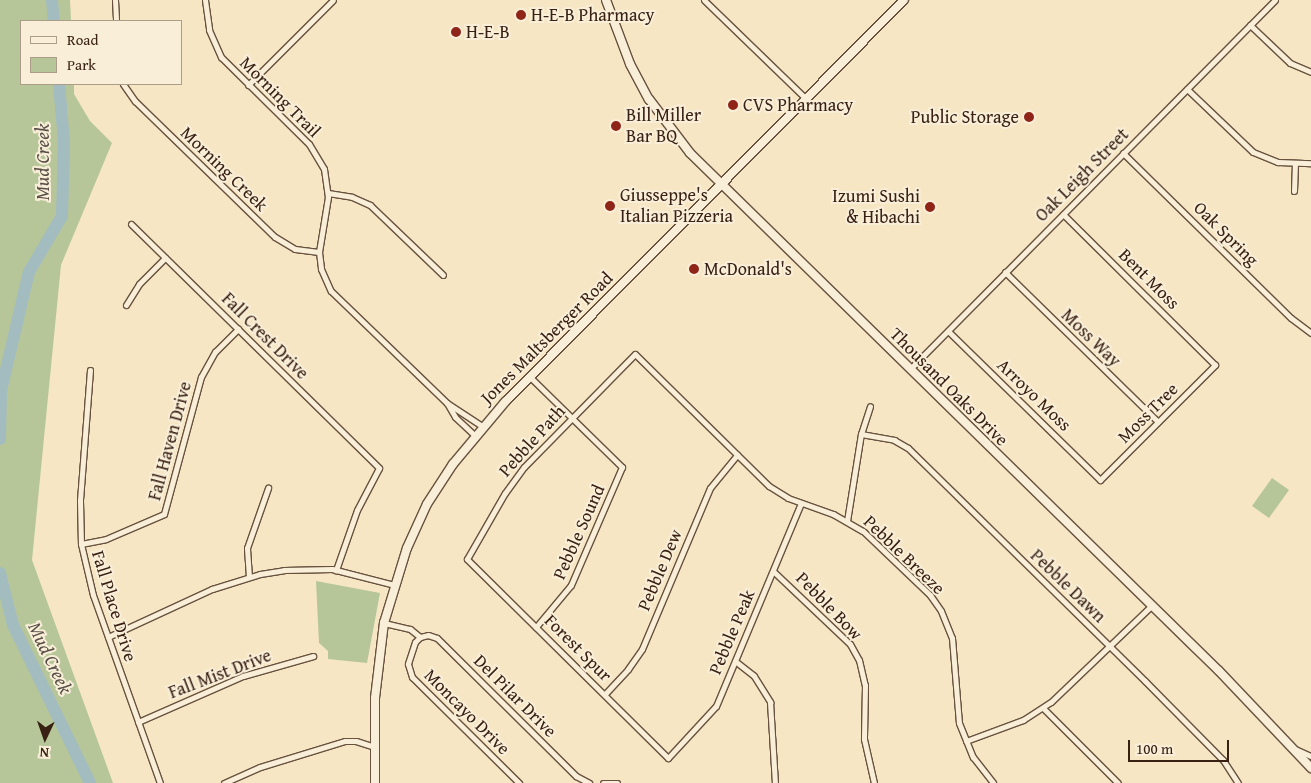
<!DOCTYPE html>
<style>
body{margin:0}
#map{position:relative;width:1311px;height:783px;overflow:hidden;background:#f6e6c4;font-family:"Gentium Book Plus",serif}
div>[style]{position:absolute}
.green>*{inset:0;background:#b6c699}
.river>*{height:12px;margin:-6px;padding:0 6px;transform-origin:6px;border-radius:6px;background:#a3bcc0}
.roads{filter:drop-shadow(1px 0 #68523f) drop-shadow(-1px 0 #68523f) drop-shadow(0 1px #68523f) drop-shadow(0 -1px #68523f)}
.street>*{height:5px;margin:-2.5px;padding:0 2.5px;transform-origin:2.5px;border-radius:2.5px;background:#f9efd9}
.secondary>*{height:8px;margin:-4px;padding:0 4px;transform-origin:4px;border-radius:4px;background:#f9efd9}
.dots>*{width:14px;height:14px;translate:-50% -50%;box-sizing:border-box;border:2px solid #f9efd9;border-radius:50%}
span{translate:-50% -50%;white-space:nowrap;text-align:center;line-height:1.15;-webkit-text-stroke:4px #f9efd9;paint-order:stroke}
.poi-label{font-size:18px;color:#382013}
.left{translate:0 -50%;text-align:left}
.right{translate:-100% -50%;text-align:right}
.street-label{font-size:18px;color:#382013}
.water-label{font-size:19px;color:#584f47;font-style:italic}
.legend{position:absolute;left:20px;top:20px;width:162px;height:65px;box-sizing:border-box;background:#f9efd9;border:1px solid #ac9c8a;margin:0;padding:6px 9px;list-style:none;font-size:15px;color:#382013}
.legend li{display:flex;align-items:center;gap:10px;height:25px}
.legend b{width:25px;border:1px solid #ac9c8a}
.north{position:absolute;left:20px;top:713px;width:50px;height:50px;-webkit-text-stroke:4px #f9efd9;paint-order:stroke;rotate:183deg;font-size:14px;font-weight:700;line-height:20px;text-align:center;color:#382013}
.north::after{content:'';display:block;margin:auto;width:18px;height:22px;background:#382013;clip-path:polygon(50% 0,100% 100%,50% 72%,0 100%)}
.scale{position:absolute;left:1128px;top:740px;width:101px;height:22px;box-sizing:border-box;border:2px solid #382013;border-top:0;padding-left:6px;font-size:15px;line-height:18px;white-space:nowrap;color:#382013;-webkit-text-stroke:4px #f9efd9;paint-order:stroke}
</style>
<div id="map">
<div class="green">
<i style="clip-path:polygon(0 0,70px 0,71px 21px,21px 21px,21px 84px,74px 84px,74px 94px,90px 121px,112px 143px,61px 265px,32px 560px,113px 783px,0 783px)"></i>
<i style="clip-path:polygon(1272px 478px,1289px 490px,1269px 518px,1252px 506px)"></i>
<i style="clip-path:polygon(316px 581px,380px 593px,367px 663px,328px 659px,328px 651px,319px 643px)"></i>
</div>
<div class="river">
<i style="left:52px;top:0;width:21px;rotate:85deg"></i>
<i style="left:0;top:439px;width:48px;rotate:-88.8deg"></i>
<i style="left:1px;top:391px;width:122px;rotate:-76.8deg"></i>
<i style="left:29px;top:272px;width:65px;rotate:-59.5deg"></i>
<i style="left:62px;top:216px;width:74px;rotate:-88.5deg"></i>
<i style="left:64px;top:142px;width:58px;rotate:-94.9deg"></i>
<i style="left:0;top:573px;width:54px;rotate:76deg"></i>
<i style="left:13px;top:625px;width:176px;rotate:64deg"></i>
</div>
<div class="roads">
<div class="street">
<i style="left:115px;top:0;width:21px;rotate:87deg"></i>
<i style="left:205px;top:0;width:30px;rotate:82deg"></i>
<i style="left:209px;top:30px;width:30px;rotate:66deg"></i>
<i style="left:221px;top:57px;width:124px;rotate:44.7deg"></i>
<i style="left:309px;top:144px;width:29px;rotate:59deg"></i>
<i style="left:324px;top:169px;width:28px;rotate:82deg"></i>
<i style="left:328px;top:197px;width:56px;rotate:99.3deg"></i>
<i style="left:319px;top:252px;width:17px;rotate:83deg"></i>
<i style="left:321px;top:269px;width:24px;rotate:66deg"></i>
<i style="left:331px;top:291px;width:161px;rotate:44deg"></i>
<i style="left:447px;top:403px;width:16px;rotate:60deg"></i>
<i style="left:455px;top:417px;width:26px;rotate:43deg"></i>
<i style="left:704px;top:0;width:142px;rotate:44.1deg"></i>
<i style="left:1250px;top:25px;width:55px;rotate:43.5deg"></i>
<i style="left:1290px;top:63px;width:23px;rotate:23deg"></i>
<i style="left:123px;top:84px;width:21px;rotate:55deg"></i>
<i style="left:135px;top:101px;width:195px;rotate:44.2deg"></i>
<i style="left:275px;top:237px;width:23px;rotate:31deg"></i>
<i style="left:295px;top:249px;width:24px;rotate:7deg"></i>
<i style="left:248px;top:85px;width:120px;rotate:-45deg"></i>
<i style="left:1187px;top:89px;width:91px;rotate:43.7deg"></i>
<i style="left:1253px;top:152px;width:27px;rotate:22deg"></i>
<i style="left:1278px;top:162px;width:33px;rotate:2deg"></i>
<i style="left:1123px;top:153px;width:235px;rotate:44.5deg"></i>
<i style="left:1291px;top:318px;width:25px;rotate:37deg"></i>
<i style="left:1294px;top:191px;width:28px;rotate:-88deg"></i>
<i style="left:328px;top:193px;width:24px;rotate:9deg"></i>
<i style="left:352px;top:197px;width:20px;rotate:24deg"></i>
<i style="left:370px;top:205px;width:101px;rotate:43.8deg"></i>
<i style="left:131px;top:224px;width:348px;rotate:44.5deg"></i>
<i style="left:379px;top:468px;width:47px;rotate:117.6deg"></i>
<i style="left:357px;top:510px;width:64px;rotate:109.3deg"></i>
<i style="left:1005px;top:272px;width:214px;rotate:44.4deg"></i>
<i style="left:126px;top:305px;width:25px;rotate:-58deg"></i>
<i style="left:139px;top:284px;width:37px;rotate:-45deg"></i>
<i style="left:948px;top:331px;width:213px;rotate:44.4deg"></i>
<i style="left:1100px;top:480px;width:163px;rotate:-45deg"></i>
<i style="left:1215px;top:365px;width:214px;rotate:-135.2deg"></i>
<i style="left:910px;top:369px;width:519px;rotate:-45.31deg"></i>
<i style="left:90px;top:370px;width:131px;rotate:94.4deg"></i>
<i style="left:80px;top:501px;width:43px;rotate:88.7deg"></i>
<i style="left:81px;top:544px;width:52px;rotate:76.8deg"></i>
<i style="left:93px;top:595px;width:200px;rotate:70.4deg"></i>
<i style="left:530px;top:377px;width:129px;rotate:44.4deg"></i>
<i style="left:622px;top:467px;width:129px;rotate:113.4deg"></i>
<i style="left:571px;top:585px;width:55px;rotate:129.8deg"></i>
<i style="left:447px;top:403px;width:42px;rotate:33.3deg"></i>
<i style="left:861px;top:434px;width:34px;rotate:10deg"></i>
<i style="left:894px;top:440px;width:16px;rotate:30deg"></i>
<i style="left:908px;top:448px;width:332px;rotate:44.5deg"></i>
<i style="left:1145px;top:681px;width:111px;rotate:45.4deg"></i>
<i style="left:1223px;top:760px;width:27px;rotate:57deg"></i>
<i style="left:801px;top:503px;width:220px;rotate:112.7deg"></i>
<i style="left:716px;top:706px;width:71px;rotate:132.7deg"></i>
<i style="left:668px;top:758px;width:283px;rotate:-135.3deg"></i>
<i style="left:467px;top:559px;width:76px;rotate:-60.1deg"></i>
<i style="left:505px;top:493px;width:32px;rotate:-54deg"></i>
<i style="left:524px;top:467px;width:158px;rotate:-45.5deg"></i>
<i style="left:635px;top:354px;width:188px;rotate:44.6deg"></i>
<i style="left:769px;top:486px;width:22px;rotate:32deg"></i>
<i style="left:788px;top:498px;width:48px;rotate:19.6deg"></i>
<i style="left:833px;top:514px;width:34px;rotate:30deg"></i>
<i style="left:863px;top:531px;width:93px;rotate:43.7deg"></i>
<i style="left:930px;top:595px;width:19px;rotate:55deg"></i>
<i style="left:941px;top:611px;width:29px;rotate:68deg"></i>
<i style="left:952px;top:638px;width:85px;rotate:85.3deg"></i>
<i style="left:959px;top:723px;width:37px;rotate:68deg"></i>
<i style="left:973px;top:757px;width:33px;rotate:52deg"></i>
<i style="left:847px;top:521px;width:88px;rotate:-80.9deg"></i>
<i style="left:861px;top:434px;width:29px;rotate:-72deg"></i>
<i style="left:81px;top:544px;width:25px;rotate:-11deg"></i>
<i style="left:106px;top:539px;width:63px;rotate:-23.3deg"></i>
<i style="left:164px;top:514px;width:142px;rotate:-74.9deg"></i>
<i style="left:201px;top:377px;width:29px;rotate:-61deg"></i>
<i style="left:215px;top:352px;width:33px;rotate:-45deg"></i>
<i style="left:773px;top:571px;width:106px;rotate:43.5deg"></i>
<i style="left:850px;top:644px;width:18px;rotate:61deg"></i>
<i style="left:859px;top:660px;width:26px;rotate:77deg"></i>
<i style="left:865px;top:685px;width:54px;rotate:91.1deg"></i>
<i style="left:864px;top:739px;width:45px;rotate:77.2deg"></i>
<i style="left:249px;top:577px;width:29px;rotate:-94deg"></i>
<i style="left:247px;top:548px;width:64px;rotate:-70.7deg"></i>
<i style="left:384px;top:623px;width:27px;rotate:13deg"></i>
<i style="left:410px;top:629px;width:13px;rotate:39deg"></i>
<i style="left:420px;top:637px;width:7px;rotate:135deg"></i>
<i style="left:415px;top:642px;width:23px;rotate:108deg"></i>
<i style="left:408px;top:664px;width:14px;rotate:73deg"></i>
<i style="left:412px;top:677px;width:151px;rotate:44.7deg"></i>
<i style="left:108px;top:637px;width:115px;rotate:-24.8deg"></i>
<i style="left:212px;top:589px;width:50px;rotate:-17.4deg"></i>
<i style="left:260px;top:574px;width:24px;rotate:-9deg"></i>
<i style="left:284px;top:570px;width:48px;rotate:-1.2deg"></i>
<i style="left:332px;top:569px;width:65px;rotate:14.3deg"></i>
<i style="left:420px;top:637px;width:8px;rotate:-14deg"></i>
<i style="left:428px;top:635px;width:9px;rotate:18deg"></i>
<i style="left:437px;top:638px;width:196px;rotate:44.8deg"></i>
<i style="left:576px;top:776px;width:15px;rotate:28deg"></i>
<i style="left:735px;top:661px;width:24px;rotate:38deg"></i>
<i style="left:754px;top:676px;width:31px;rotate:58deg"></i>
<i style="left:770px;top:702px;width:81px;rotate:86.5deg"></i>
<i style="left:605px;top:694px;width:34px;rotate:-47deg"></i>
<i style="left:628px;top:669px;width:24px;rotate:-55deg"></i>
<i style="left:642px;top:649px;width:175px;rotate:-67.1deg"></i>
<i style="left:710px;top:488px;width:43px;rotate:-50.7deg"></i>
<i style="left:1043px;top:708px;width:106px;rotate:45deg"></i>
<i style="left:138px;top:722px;width:115px;rotate:-23.7deg"></i>
<i style="left:243px;top:676px;width:73px;rotate:-15.9deg"></i>
<i style="left:966px;top:741px;width:61px;rotate:-20.2deg"></i>
<i style="left:1023px;top:720px;width:33px;rotate:-33deg"></i>
<i style="left:1051px;top:702px;width:140px;rotate:-43.8deg"></i>
<i style="left:1295px;top:749px;width:17px;rotate:24deg"></i>
<i style="left:224px;top:783px;width:39px;rotate:-24deg"></i>
<i style="left:260px;top:767px;width:89px;rotate:-17deg"></i>
<i style="left:345px;top:741px;width:11px"></i>
<i style="left:356px;top:741px;width:20px;rotate:18deg"></i>
<i style="left:603px;top:783px;width:14px"></i>
</div>
<div class="secondary">
<i style="left:606px;top:0;width:68px;rotate:69.4deg"></i>
<i style="left:630px;top:64px;width:40px;rotate:62deg"></i>
<i style="left:649px;top:99px;width:68px;rotate:52.8deg"></i>
<i style="left:690px;top:153px;width:740px;rotate:44.4deg"></i>
<i style="left:1219px;top:671px;width:134px;rotate:46.5deg"></i>
<i style="left:375px;top:783px;width:85px;rotate:-90deg"></i>
<i style="left:375px;top:698px;width:76px;rotate:-83.2deg"></i>
<i style="left:384px;top:623px;width:78px;rotate:-73deg"></i>
<i style="left:407px;top:548px;width:48px;rotate:-65.6deg"></i>
<i style="left:427px;top:504px;width:48px;rotate:-57deg"></i>
<i style="left:453px;top:464px;width:81px;rotate:-50deg"></i>
<i style="left:505px;top:402px;width:566px;rotate:-45.21deg"></i>
</div>
</div>
<div class="dots">
<i style="left:521px;top:15px;background:#8f2418"></i>
<i style="left:456px;top:32px;background:#8f2418"></i>
<i style="left:733px;top:105px;background:#8f2418"></i>
<i style="left:1029px;top:117px;background:#8f2418"></i>
<i style="left:616px;top:126px;background:#8f2418"></i>
<i style="left:610px;top:206px;background:#8f2418"></i>
<i style="left:930px;top:207px;background:#8f2418"></i>
<i style="left:694px;top:269px;background:#8f2418"></i>
</div>
<div class="poi-label">
<span class="left" style="left:531px;top:15px">H-E-B Pharmacy</span>
<span class="left" style="left:466px;top:32px">H-E-B</span>
<span class="left" style="left:743px;top:105px">CVS Pharmacy</span>
<span class="left" style="left:626px;top:126px">Bill Miller<br>Bar BQ</span>
<span class="right" style="left:1019px;top:117px">Public Storage</span>
<span class="left" style="left:620px;top:206px">Giusseppe's<br>Italian Pizzeria</span>
<span class="right" style="left:920px;top:207px">Izumi Sushi<br>&amp; Hibachi</span>
<span class="left" style="left:704px;top:269px">McDonald's</span>
</div>
<div class="street-label">
<span style="left:280px;top:97px;rotate:45deg">Morning Trail</span>
<span style="left:224px;top:169px;rotate:44deg">Morning Creek</span>
<span style="left:1082px;top:175px;rotate:-45deg">Oak Leigh Street</span>
<span style="left:1226px;top:234px;rotate:45deg">Oak Spring</span>
<span style="left:1149px;top:279px;rotate:45deg">Bent Moss</span>
<span style="left:265px;top:336px;rotate:45deg">Fall Crest Drive</span>
<span style="left:547px;top:338px;rotate:-45deg">Jones Maltsberger Road</span>
<span style="left:1091px;top:338px;rotate:44deg">Moss Way</span>
<span style="left:949px;top:387px;rotate:45deg">Thousand Oaks Drive</span>
<span style="left:1034px;top:395px;rotate:44deg">Arroyo Moss</span>
<span style="left:1148px;top:413px;rotate:-45deg">Moss Tree</span>
<span style="left:170px;top:441px;rotate:-75deg">Fall Haven Drive</span>
<span style="left:532px;top:441px;rotate:-48deg">Pebble Path</span>
<span style="left:579px;top:532px;rotate:-66deg">Pebble Sound</span>
<span style="left:904px;top:555px;rotate:44deg">Pebble Breeze</span>
<span style="left:660px;top:570px;rotate:-67deg">Pebble Dew</span>
<span style="left:1068px;top:586px;rotate:44deg">Pebble Dawn</span>
<span style="left:114px;top:606px;rotate:73deg">Fall Place Drive</span>
<span style="left:829px;top:606px;rotate:46deg">Pebble Bow</span>
<span style="left:732px;top:632px;rotate:-67deg">Pebble Peak</span>
<span style="left:578px;top:648px;rotate:45deg">Forest Spur</span>
<span style="left:220px;top:674px;rotate:-21deg">Fall Mist Drive</span>
<span style="left:515px;top:696px;rotate:45deg">Del Pilar Drive</span>
<span style="left:467px;top:712px;rotate:45deg">Moncayo Drive</span>
</div>
<div class="water-label">
<span style="left:43px;top:162px;rotate:-90deg">Mud Creek</span>
<span style="left:50px;top:658px;rotate:64deg">Mud Creek</span>
</div>
<ul class="legend">
<li><b style="height:6px;background:#f9efd9"></b>Road</li>
<li><b style="height:14px;background:#b6c699"></b>Park</li>
</ul>
<div class="north">N</div>
<div class="scale">100 m</div>
</div>
